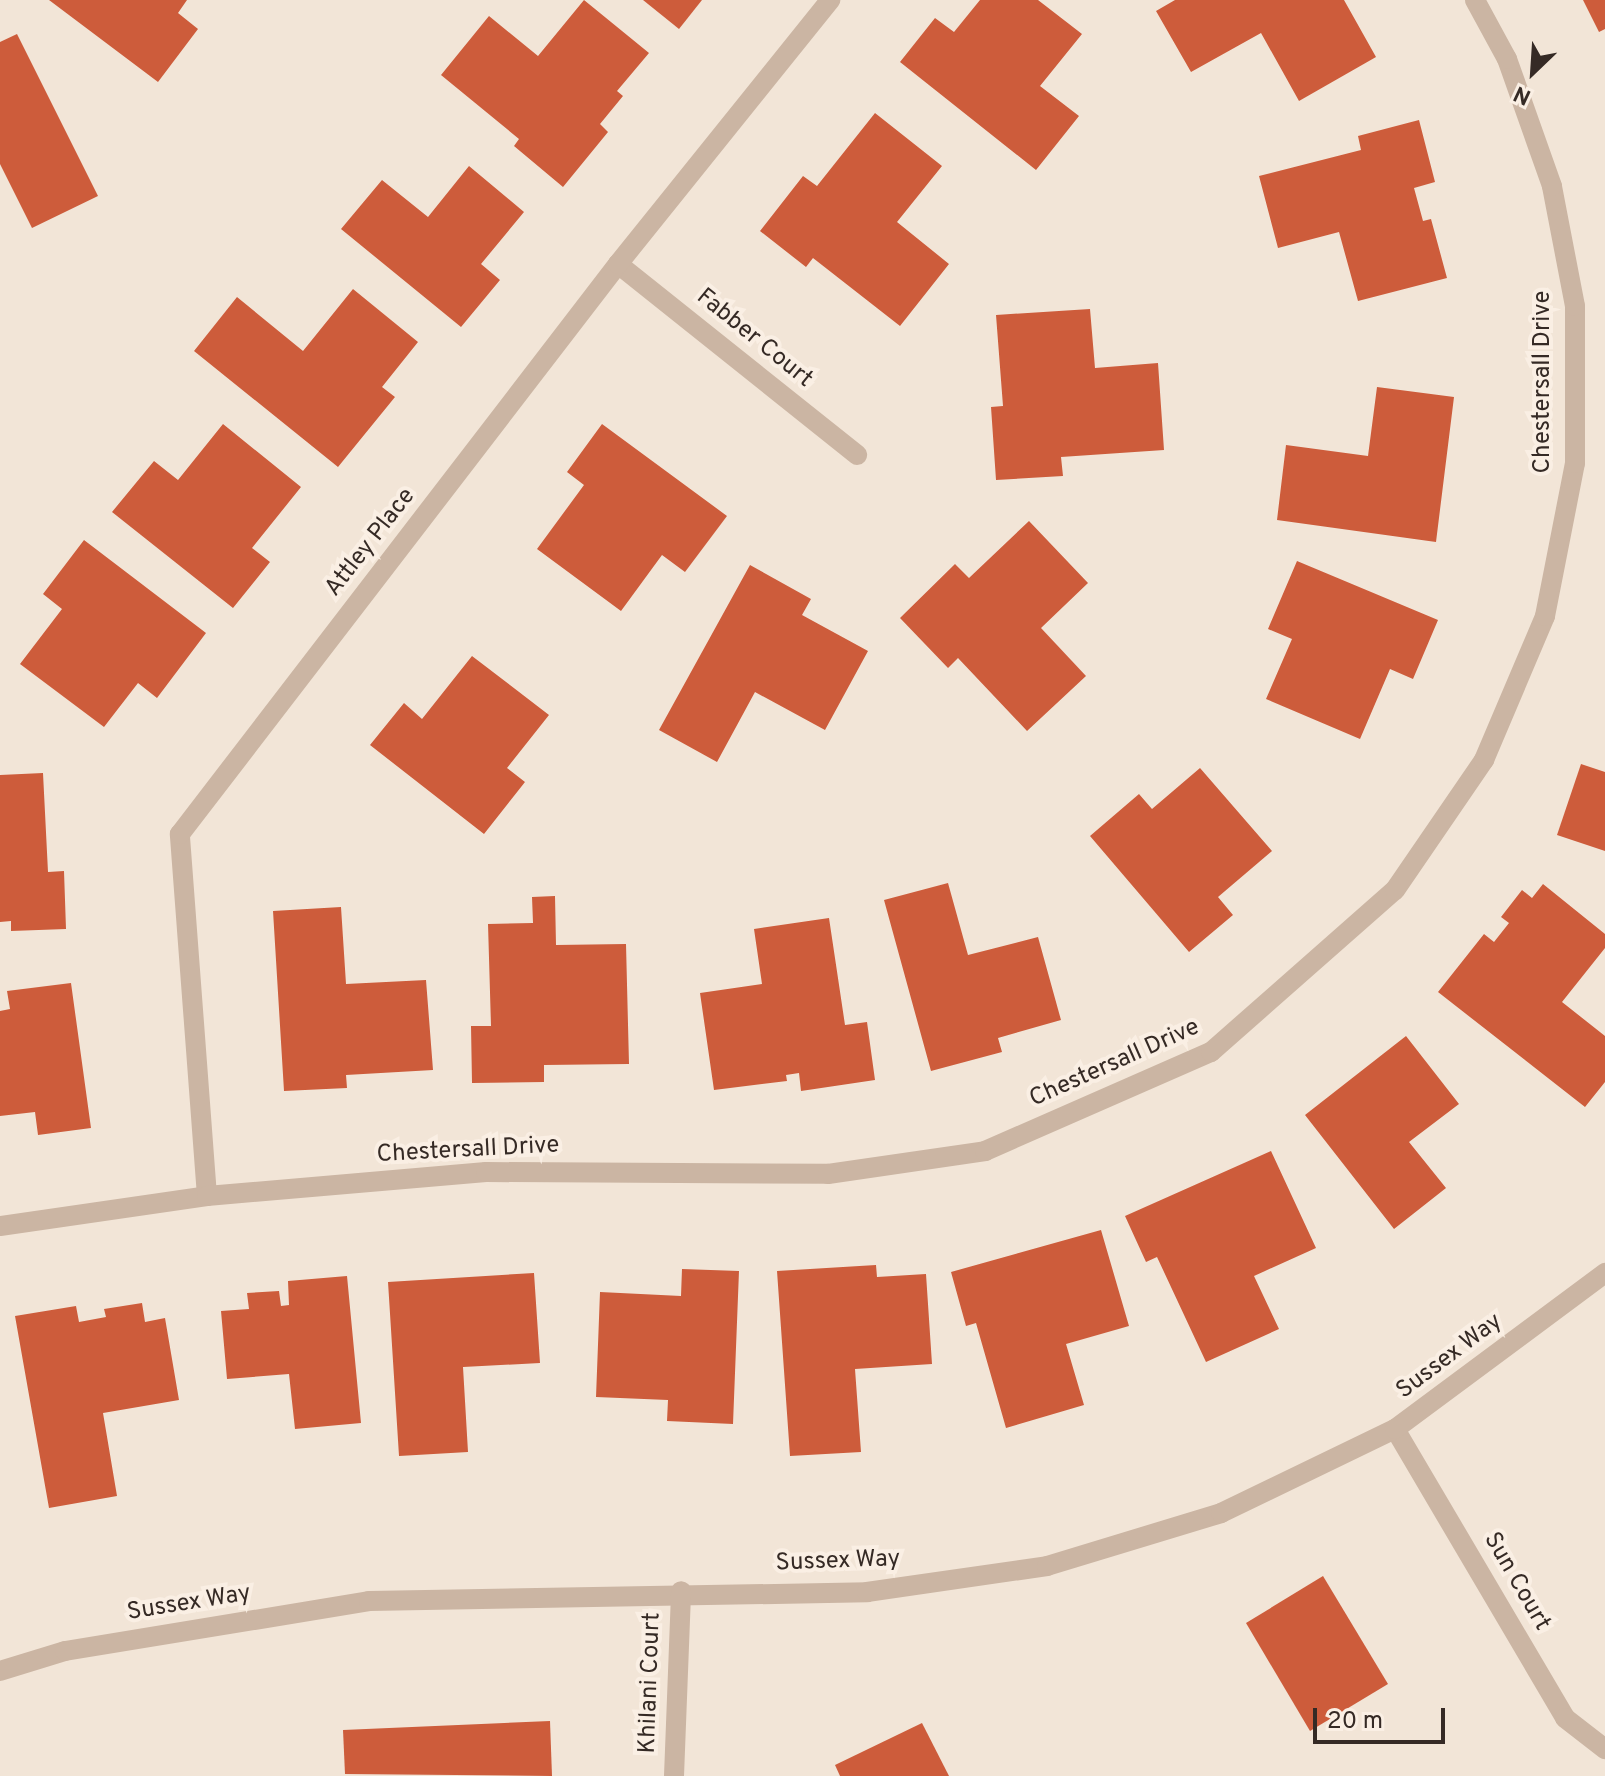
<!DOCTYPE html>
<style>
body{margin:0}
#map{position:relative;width:1605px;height:1776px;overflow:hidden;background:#f2e5d7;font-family:Overpass,sans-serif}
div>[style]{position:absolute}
.building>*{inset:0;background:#cd5c3b}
.minor>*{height:20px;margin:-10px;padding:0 10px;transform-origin:10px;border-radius:10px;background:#cbb5a3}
span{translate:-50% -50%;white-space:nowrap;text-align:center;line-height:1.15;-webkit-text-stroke:8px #faefe4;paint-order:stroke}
.street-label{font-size:24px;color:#352a25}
.north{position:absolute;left:1493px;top:32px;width:80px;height:80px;-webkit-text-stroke:6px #faefe4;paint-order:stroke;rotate:205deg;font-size:22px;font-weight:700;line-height:32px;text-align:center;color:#352a25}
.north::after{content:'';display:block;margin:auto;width:28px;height:36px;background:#352a25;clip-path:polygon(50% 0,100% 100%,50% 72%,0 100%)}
.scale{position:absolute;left:1313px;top:1708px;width:132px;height:36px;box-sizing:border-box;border:4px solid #352a25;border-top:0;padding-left:10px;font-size:24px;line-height:28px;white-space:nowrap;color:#352a25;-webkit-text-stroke:6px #faefe4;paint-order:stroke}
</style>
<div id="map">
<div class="building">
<i style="clip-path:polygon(49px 0,187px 0,178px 13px,198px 29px,158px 82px)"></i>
<i style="clip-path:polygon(584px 0,649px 53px,617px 91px,623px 96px,600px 124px,608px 132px,563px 187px,514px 146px,519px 139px,441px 75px,489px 16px,538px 56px)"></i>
<i style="clip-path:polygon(643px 0,702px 0,679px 29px)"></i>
<i style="clip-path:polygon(980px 0,1038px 0,1082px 34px,1040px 86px,1079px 116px,1036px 170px,900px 62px,935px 18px,954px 32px)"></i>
<i style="clip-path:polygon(1175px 0,1344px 0,1376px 57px,1299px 101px,1261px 33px,1191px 72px,1156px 11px)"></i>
<i style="clip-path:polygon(1583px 0,1605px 0,1605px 29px,1599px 32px)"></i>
<i style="clip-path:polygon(17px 34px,98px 196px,32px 228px,0 164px,0 42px)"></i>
<i style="clip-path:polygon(875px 113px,942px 166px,897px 222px,949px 264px,900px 326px,813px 258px,806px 267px,760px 231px,803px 176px,817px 186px)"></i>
<i style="clip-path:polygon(1419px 120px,1435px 182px,1414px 188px,1423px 221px,1431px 219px,1447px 278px,1358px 301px,1339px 232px,1278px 248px,1259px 176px,1361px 150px,1358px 136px)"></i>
<i style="clip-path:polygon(469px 166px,524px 212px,481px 264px,500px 280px,461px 327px,341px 229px,382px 180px,428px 217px)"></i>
<i style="clip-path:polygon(353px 289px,418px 342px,382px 387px,395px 397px,338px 467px,194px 351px,237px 297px,303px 351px)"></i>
<i style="clip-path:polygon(1090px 309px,1095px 368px,1158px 363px,1164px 450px,1061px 457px,1063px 476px,996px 480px,991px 407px,1003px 406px,996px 315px)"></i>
<i style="clip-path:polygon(1377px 387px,1454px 397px,1436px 542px,1277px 520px,1286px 445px,1368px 456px)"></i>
<i style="clip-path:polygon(223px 424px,301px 487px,252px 548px,270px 562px,233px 608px,112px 512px,154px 461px,178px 480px)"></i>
<i style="clip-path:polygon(602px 424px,727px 516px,685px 572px,662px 555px,621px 611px,537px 549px,584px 485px,567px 472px)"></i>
<i style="clip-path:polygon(1029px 521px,1088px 583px,1041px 628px,1086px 676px,1027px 731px,958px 658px,948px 668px,900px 618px,955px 564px,969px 578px)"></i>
<i style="clip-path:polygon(84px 540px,206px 633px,157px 698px,138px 683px,104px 727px,20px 664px,62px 609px,43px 594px)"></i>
<i style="clip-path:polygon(1297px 561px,1438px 620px,1413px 679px,1390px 669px,1360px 739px,1266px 699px,1292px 639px,1268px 629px)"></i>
<i style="clip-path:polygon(750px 565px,811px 599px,802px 615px,868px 651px,825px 730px,755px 692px,717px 762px,659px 730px)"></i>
<i style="clip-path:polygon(472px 656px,549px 715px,507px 768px,525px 782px,484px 834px,370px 745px,404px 703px,422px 719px)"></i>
<i style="clip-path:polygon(1581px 764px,1605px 772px,1605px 851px,1557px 835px)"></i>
<i style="clip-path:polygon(1200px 768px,1272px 851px,1218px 897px,1233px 915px,1189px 952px,1090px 836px,1139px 794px,1152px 809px)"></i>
<i style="clip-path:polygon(43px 773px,48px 872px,64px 871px,66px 929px,11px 931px,11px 921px,0 922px,0 775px)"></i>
<i style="clip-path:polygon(948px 883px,968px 955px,1038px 937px,1061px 1020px,998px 1038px,1002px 1052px,931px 1071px,884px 900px)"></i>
<i style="clip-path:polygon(1543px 884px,1605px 934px,1605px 948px,1562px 1002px,1605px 1036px,1605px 1082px,1585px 1107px,1438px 992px,1484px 934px,1494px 942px,1509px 923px,1501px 917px,1522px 890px,1532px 898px)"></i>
<i style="clip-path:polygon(555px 896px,556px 945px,626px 944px,629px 1064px,544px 1065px,544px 1082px,472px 1083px,471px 1026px,491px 1026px,488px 924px,533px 923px,532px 897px)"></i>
<i style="clip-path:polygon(341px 907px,346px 984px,426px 980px,433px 1070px,346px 1075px,347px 1088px,284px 1091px,273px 911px)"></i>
<i style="clip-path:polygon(829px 918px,845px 1025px,867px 1022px,875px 1080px,801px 1091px,799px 1073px,786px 1075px,787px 1081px,714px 1090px,700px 993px,762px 984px,754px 929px)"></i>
<i style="clip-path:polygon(71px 983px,91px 1128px,38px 1135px,35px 1112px,0 1116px,0 1011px,10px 1009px,7px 991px)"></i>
<i style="clip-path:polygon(1406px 1036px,1459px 1104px,1409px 1142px,1446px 1188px,1394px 1229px,1305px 1115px)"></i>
<i style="clip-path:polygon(1271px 1151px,1316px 1248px,1254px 1276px,1279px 1329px,1206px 1362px,1157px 1257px,1146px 1262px,1125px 1216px)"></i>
<i style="clip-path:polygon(1101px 1230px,1129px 1326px,1066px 1344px,1084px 1405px,1006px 1428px,976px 1323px,966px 1326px,951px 1272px)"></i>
<i style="clip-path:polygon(876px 1265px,877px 1277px,926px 1274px,932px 1364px,855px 1369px,861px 1452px,790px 1456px,777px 1271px)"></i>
<i style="clip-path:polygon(682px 1269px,739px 1271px,733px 1424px,667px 1421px,668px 1400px,596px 1397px,600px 1292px,681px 1296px)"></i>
<i style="clip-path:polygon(534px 1273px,540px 1363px,463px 1367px,468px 1452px,399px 1456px,388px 1282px)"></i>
<i style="clip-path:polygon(347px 1276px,361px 1423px,295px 1429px,289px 1374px,227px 1379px,221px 1311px,249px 1309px,247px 1293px,279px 1291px,281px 1306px,289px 1305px,288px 1281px)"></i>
<i style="clip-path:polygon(142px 1303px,145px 1322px,165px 1318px,179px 1400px,103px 1413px,117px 1496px,49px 1508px,15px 1316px,76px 1306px,79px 1322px,106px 1317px,104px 1309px)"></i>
<i style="clip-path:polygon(1323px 1576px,1388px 1684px,1310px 1731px,1246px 1623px)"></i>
<i style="clip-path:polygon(550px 1721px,552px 1776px,345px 1774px,343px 1730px)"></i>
<i style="clip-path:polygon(922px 1723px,949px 1776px,840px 1776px,835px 1765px)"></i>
</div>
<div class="minor">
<i style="left:618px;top:264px;width:306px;rotate:38.6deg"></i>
<i style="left:207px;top:1196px;width:363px;rotate:-94.3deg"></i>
<i style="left:180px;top:834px;width:719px;rotate:-52.46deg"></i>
<i style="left:618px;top:264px;width:339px;rotate:-51.2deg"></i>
<i style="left:0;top:1226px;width:209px;rotate:-8.2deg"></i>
<i style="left:207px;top:1196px;width:280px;rotate:-4.9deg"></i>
<i style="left:486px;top:1172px;width:342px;rotate:0.3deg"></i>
<i style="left:828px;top:1174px;width:159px;rotate:-8.3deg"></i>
<i style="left:985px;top:1151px;width:247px;rotate:-23.7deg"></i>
<i style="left:1211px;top:1052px;width:245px;rotate:-41.4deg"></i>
<i style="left:1395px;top:890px;width:158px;rotate:-55.6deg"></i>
<i style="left:1484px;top:760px;width:156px;rotate:-67deg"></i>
<i style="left:1545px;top:616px;width:156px;rotate:-78.9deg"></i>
<i style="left:1575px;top:463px;width:157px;rotate:-90deg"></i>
<i style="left:1575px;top:306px;width:122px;rotate:-100.9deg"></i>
<i style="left:1552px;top:186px;width:135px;rotate:-109.5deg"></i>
<i style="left:1507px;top:59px;width:67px;rotate:-118.5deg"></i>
<i style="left:1395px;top:1429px;width:335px;rotate:59.5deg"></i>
<i style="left:1565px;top:1718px;width:51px;rotate:37.8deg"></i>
<i style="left:0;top:1671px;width:68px;rotate:-17.1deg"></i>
<i style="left:65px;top:1651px;width:308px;rotate:-9.3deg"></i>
<i style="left:369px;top:1601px;width:498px;rotate:-1deg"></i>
<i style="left:867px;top:1592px;width:182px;rotate:-8.2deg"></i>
<i style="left:1047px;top:1566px;width:182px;rotate:-16.9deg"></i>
<i style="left:1221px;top:1513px;width:193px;rotate:-25.8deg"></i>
<i style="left:1395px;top:1429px;width:262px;rotate:-36.6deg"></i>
<i style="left:674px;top:1776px;width:185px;rotate:-87.8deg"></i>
</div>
<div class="street-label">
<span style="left:754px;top:339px;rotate:39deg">Fabber Court</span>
<span style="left:1544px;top:382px;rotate:-90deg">Chestersall Drive</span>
<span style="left:371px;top:543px;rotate:-52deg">Attley Place</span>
<span style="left:1115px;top:1064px;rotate:-24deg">Chestersall Drive</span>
<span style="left:468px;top:1151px;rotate:-3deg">Chestersall Drive</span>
<span style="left:1450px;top:1357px;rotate:-37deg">Sussex Way</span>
<span style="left:838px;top:1562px;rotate:-2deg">Sussex Way</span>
<span style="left:1516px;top:1582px;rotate:60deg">Sun Court</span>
<span style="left:189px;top:1604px;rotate:-9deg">Sussex Way</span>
<span style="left:651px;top:1683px;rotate:-88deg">Khilani Court</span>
</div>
<div class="north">N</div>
<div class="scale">20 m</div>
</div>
